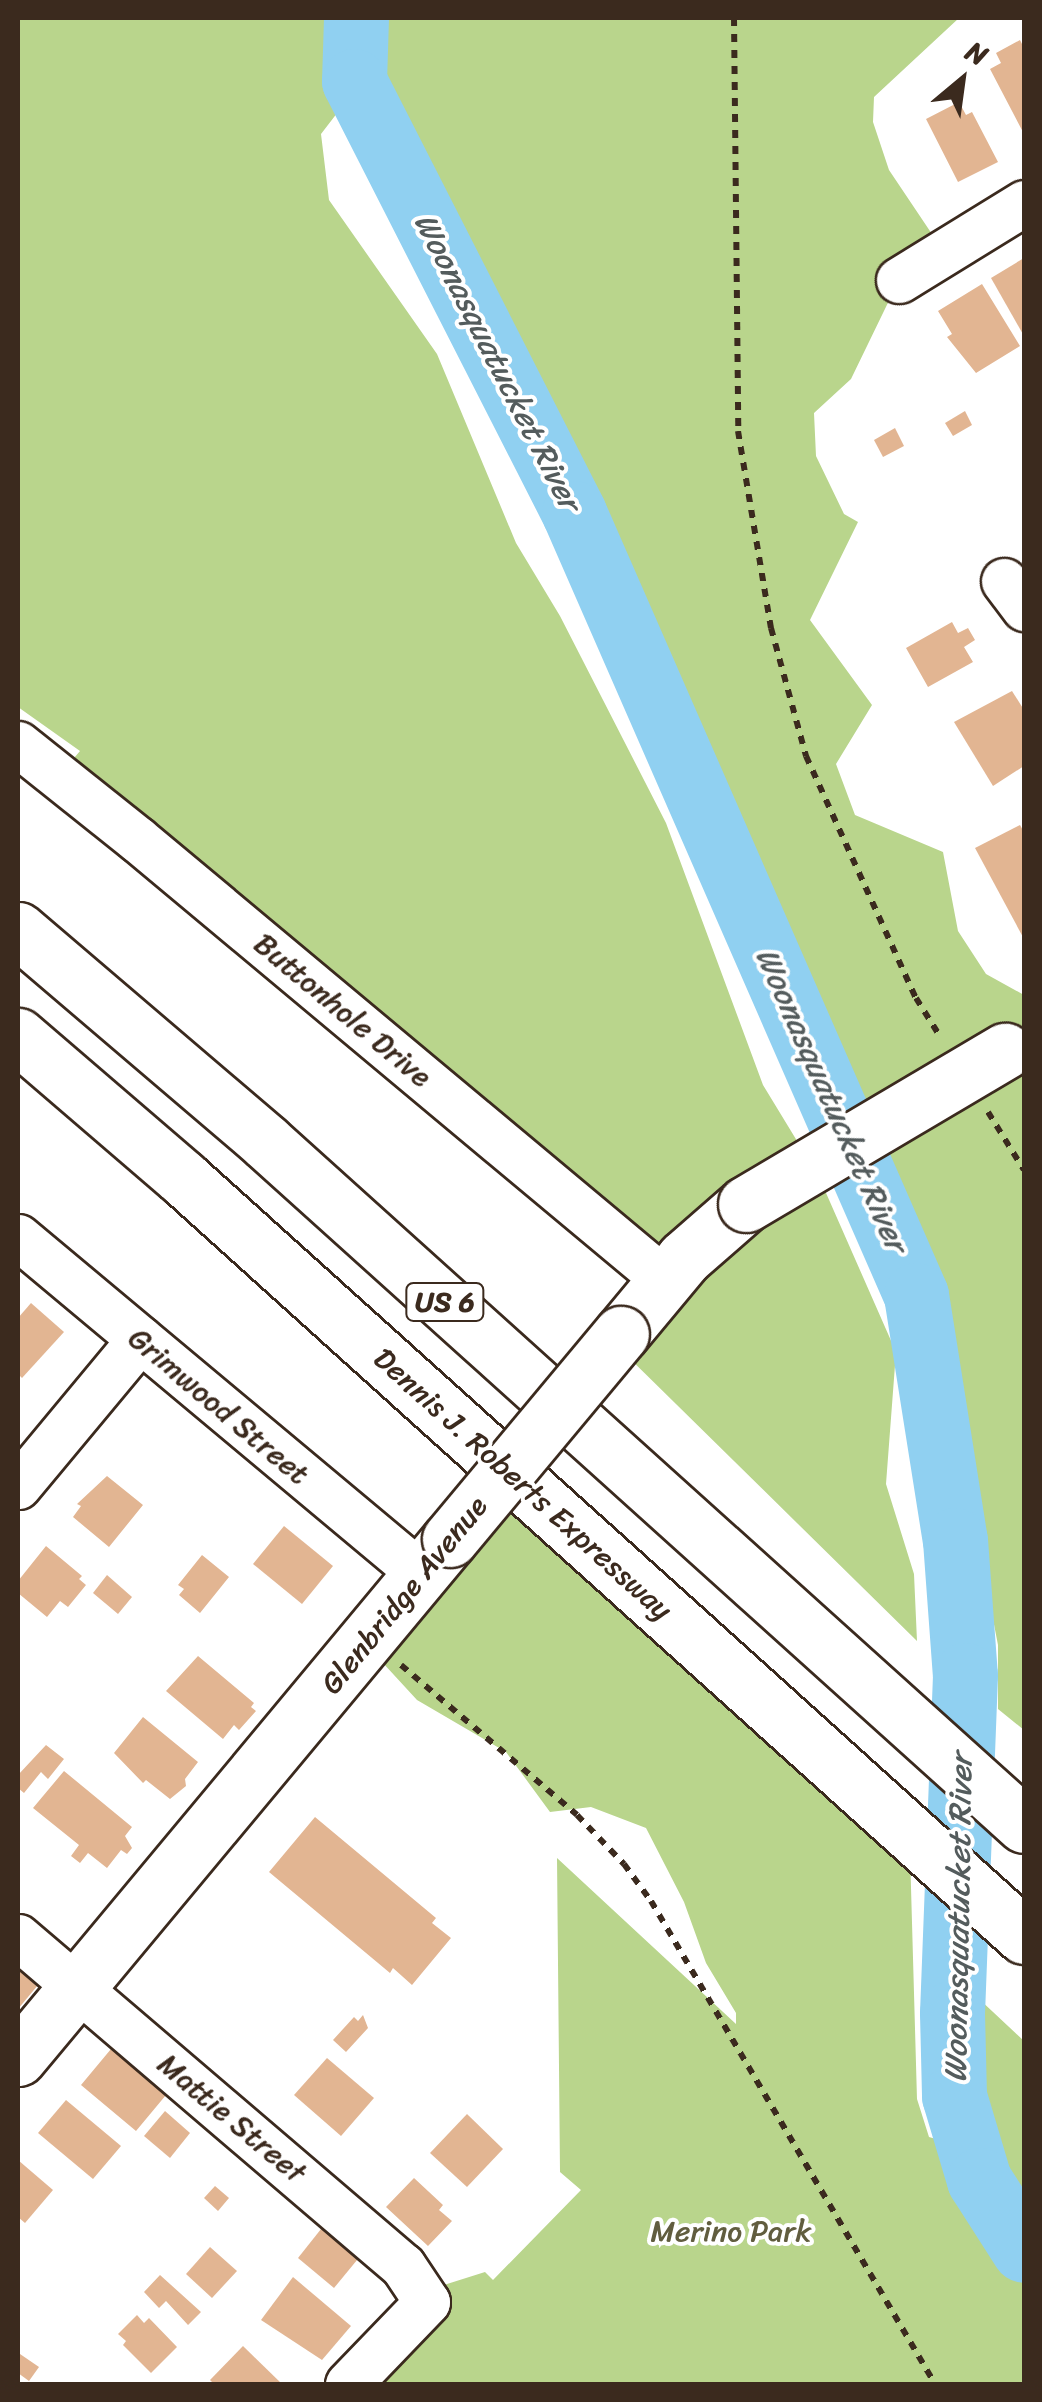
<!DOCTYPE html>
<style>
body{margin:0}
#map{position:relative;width:1042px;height:2402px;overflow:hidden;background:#fff;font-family:Sriracha,sans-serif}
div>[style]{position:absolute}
.green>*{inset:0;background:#b9d58c}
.river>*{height:65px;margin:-32.5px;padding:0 32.5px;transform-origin:32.5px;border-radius:32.5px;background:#90d0f1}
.building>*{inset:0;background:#e2b592}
.path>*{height:6px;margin-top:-3px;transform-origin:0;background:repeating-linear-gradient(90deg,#3b2a1e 0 8px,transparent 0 16px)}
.roads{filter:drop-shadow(2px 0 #3b2a1e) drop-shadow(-2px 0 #3b2a1e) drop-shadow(0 2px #3b2a1e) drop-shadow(0 -2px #3b2a1e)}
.minor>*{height:45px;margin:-22.5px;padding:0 22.5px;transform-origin:22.5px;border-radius:22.5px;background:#fff}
.major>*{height:55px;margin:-27.5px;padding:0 27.5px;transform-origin:27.5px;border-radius:27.5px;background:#fff}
.highway>*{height:55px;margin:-27.5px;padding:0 27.5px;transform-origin:27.5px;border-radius:27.5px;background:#fff}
.bridges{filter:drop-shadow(2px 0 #3b2a1e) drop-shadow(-2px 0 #3b2a1e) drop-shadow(0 2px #3b2a1e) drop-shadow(0 -2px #3b2a1e)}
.major-bridge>*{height:55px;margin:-27.5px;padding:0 27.5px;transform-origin:27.5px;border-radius:27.5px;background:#fff}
span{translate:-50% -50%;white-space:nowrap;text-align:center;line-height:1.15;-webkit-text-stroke:8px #fff;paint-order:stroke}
.shield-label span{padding:2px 8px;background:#fff;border:2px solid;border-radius:8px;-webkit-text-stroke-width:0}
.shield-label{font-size:28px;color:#3b2a1e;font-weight:700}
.street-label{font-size:30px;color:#3b2a1e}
.park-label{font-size:30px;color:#615d3f}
.water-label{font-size:32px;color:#545c5d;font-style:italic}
.frame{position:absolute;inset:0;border:20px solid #3b2a1e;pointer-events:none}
.north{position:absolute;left:912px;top:30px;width:100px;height:100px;-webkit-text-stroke:8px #fff;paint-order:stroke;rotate:29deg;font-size:28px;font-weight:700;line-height:40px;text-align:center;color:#3b2a1e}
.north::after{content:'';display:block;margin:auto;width:35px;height:45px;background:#3b2a1e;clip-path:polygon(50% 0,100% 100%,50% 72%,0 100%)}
</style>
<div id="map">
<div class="green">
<i style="clip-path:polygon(18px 18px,959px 18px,874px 97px,873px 122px,889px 170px,942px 249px,899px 280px,851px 379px,814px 413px,816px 456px,844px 514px,858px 522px,810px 620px,872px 705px,836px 764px,855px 815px,943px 852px,958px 931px,986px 974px,1024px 995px,1024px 1730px,998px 1709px,998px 1645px,942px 1357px,939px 1295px,879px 1135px,803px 1028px,775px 935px,650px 663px,597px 532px,516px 387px,492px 312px,410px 224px,370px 108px,351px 95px,321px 134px,329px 200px,437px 354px,516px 543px,560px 616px,666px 823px,763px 1085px,819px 1177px,896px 1352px,886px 1484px,914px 1574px,917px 1641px,618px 1347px,650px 1294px,69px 764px,80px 751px,18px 707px)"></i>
<i style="clip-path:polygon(498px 1481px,910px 1852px,917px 2099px,929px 2137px,998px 2157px,979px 2116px,967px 2065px,977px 1997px,1024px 2041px,1024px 2384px,356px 2384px,428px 2290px,485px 2272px,493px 2280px,581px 2190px,560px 2172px,557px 1858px,736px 2024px,736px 2013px,706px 1963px,684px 1902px,646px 1828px,591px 1807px,550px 1812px,506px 1752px,417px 1700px,371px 1650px)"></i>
</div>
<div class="river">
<i style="left:356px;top:18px;width:63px;rotate:91.8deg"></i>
<i style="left:354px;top:81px;width:485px;rotate:63deg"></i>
<i style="left:574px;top:513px;width:854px;rotate:66.38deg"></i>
<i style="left:916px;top:1295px;width:248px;rotate:81deg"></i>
<i style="left:955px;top:1540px;width:135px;rotate:85.8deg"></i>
<i style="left:965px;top:1675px;width:338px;rotate:92.2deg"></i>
<i style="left:952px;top:2013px;width:83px;rotate:88.6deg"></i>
<i style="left:954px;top:2096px;width:88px;rotate:73.4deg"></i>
<i style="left:979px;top:2180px;width:83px;rotate:57.3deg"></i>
</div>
<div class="building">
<i style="clip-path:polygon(1020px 40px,1024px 48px,1024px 134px,990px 69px,1001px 63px,996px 53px)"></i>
<i style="clip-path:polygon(959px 102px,966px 115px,972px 112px,998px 162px,958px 182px,926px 119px)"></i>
<i style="clip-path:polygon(1024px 258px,1024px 336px,991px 278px)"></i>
<i style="clip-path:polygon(982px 284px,1020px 346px,976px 373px,947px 337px,952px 334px,938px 311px)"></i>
<i style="clip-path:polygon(965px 411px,972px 425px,953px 436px,945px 423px)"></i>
<i style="clip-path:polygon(895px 428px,904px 446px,883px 457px,874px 440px)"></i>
<i style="clip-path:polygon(952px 622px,958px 633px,968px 628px,975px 640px,964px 647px,973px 662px,928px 687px,906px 648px)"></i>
<i style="clip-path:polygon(1012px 691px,1024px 710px,1024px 766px,993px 786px,954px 722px)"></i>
<i style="clip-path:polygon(1020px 825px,1024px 832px,1024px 939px,975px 848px)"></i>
<i style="clip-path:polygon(31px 1303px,64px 1332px,22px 1378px,18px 1374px,18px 1318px)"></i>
<i style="clip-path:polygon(107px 1476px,143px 1505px,109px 1547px,73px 1517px,81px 1506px,77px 1504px)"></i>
<i style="clip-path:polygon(284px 1526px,333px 1566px,302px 1604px,253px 1564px)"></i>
<i style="clip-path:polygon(46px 1546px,82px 1576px,79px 1579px,86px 1585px,68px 1607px,60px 1601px,47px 1617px,18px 1593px,18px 1581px)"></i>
<i style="clip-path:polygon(202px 1555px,229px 1577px,200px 1613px,179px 1595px,184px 1589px,178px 1585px)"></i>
<i style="clip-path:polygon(107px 1575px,132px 1597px,118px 1614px,93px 1593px)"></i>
<i style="clip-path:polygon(198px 1656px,254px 1703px,251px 1707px,256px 1711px,239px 1730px,234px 1725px,223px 1739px,166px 1691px)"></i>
<i style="clip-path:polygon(143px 1717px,198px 1762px,185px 1779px,186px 1786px,170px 1799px,146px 1780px,143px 1783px,114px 1753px)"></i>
<i style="clip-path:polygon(46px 1745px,64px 1759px,48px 1779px,41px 1772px,24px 1793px,18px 1788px,18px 1775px)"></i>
<i style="clip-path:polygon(64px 1771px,132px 1827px,125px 1836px,132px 1848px,127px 1854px,121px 1850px,107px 1868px,88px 1853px,80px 1863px,71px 1856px,79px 1845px,33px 1808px)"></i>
<i style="clip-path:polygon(315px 1817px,436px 1918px,432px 1923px,451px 1938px,412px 1985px,393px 1968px,390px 1973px,269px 1872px)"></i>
<i style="clip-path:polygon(18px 1968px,38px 1985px,18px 2009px)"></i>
<i style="clip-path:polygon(363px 2015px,368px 2028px,346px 2052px,333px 2040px,354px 2017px,358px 2021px)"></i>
<i style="clip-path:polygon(111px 2049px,130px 2059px,127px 2062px,166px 2095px,136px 2131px,81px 2085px)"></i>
<i style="clip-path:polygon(327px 2058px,374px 2098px,341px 2136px,294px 2095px)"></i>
<i style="clip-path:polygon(66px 2100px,121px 2146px,93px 2179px,38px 2133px)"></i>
<i style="clip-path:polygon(165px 2111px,190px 2133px,170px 2158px,144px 2136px)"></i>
<i style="clip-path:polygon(467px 2114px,503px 2149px,467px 2187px,430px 2153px)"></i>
<i style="clip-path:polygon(18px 2160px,53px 2190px,25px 2223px,18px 2217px)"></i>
<i style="clip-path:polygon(414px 2178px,443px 2205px,439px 2210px,452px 2221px,428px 2246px,386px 2207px)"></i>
<i style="clip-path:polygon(215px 2186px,229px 2198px,218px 2211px,204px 2198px)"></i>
<i style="clip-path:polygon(325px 2224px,362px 2254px,334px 2288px,298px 2258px)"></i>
<i style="clip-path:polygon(210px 2247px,237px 2271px,212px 2298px,186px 2274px)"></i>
<i style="clip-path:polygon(160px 2275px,201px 2312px,188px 2325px,166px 2301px,159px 2308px,144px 2292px)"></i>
<i style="clip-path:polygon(293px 2277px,351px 2326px,322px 2360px,261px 2320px)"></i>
<i style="clip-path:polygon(137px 2315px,144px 2323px,149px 2318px,177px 2347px,151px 2373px,123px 2345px,126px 2341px,118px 2334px)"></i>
<i style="clip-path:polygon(243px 2346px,282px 2384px,214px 2384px,210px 2380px)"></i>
<i style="clip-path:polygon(20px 2354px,39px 2367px,29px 2381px,18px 2373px)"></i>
</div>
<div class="path">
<i style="left:734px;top:18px;width:413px;rotate:89.4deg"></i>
<i style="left:738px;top:431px;width:200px;rotate:80.5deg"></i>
<i style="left:771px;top:628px;width:133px;rotate:74.7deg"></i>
<i style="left:806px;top:756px;width:266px;rotate:65.6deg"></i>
<i style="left:916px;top:998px;width:47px;rotate:58deg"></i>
<i style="left:988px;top:1112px;width:68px;rotate:58.2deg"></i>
<i style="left:401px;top:1665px;width:231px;rotate:40.4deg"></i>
<i style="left:577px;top:1815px;width:68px;rotate:46.2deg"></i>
<i style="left:624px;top:1864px;width:46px;rotate:53.9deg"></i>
<i style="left:651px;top:1901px;width:560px;rotate:59.54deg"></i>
</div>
<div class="roads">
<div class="minor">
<i style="left:899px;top:280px;width:147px;rotate:-31.6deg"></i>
<i style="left:1004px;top:581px;width:34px;rotate:53deg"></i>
<i style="left:18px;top:744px;width:152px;rotate:38.6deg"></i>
<i style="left:137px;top:839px;width:688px;rotate:39.87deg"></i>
<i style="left:18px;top:1237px;width:525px;rotate:39.9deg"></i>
<i style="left:18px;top:1486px;width:191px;rotate:-50.3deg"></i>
<i style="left:18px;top:1937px;width:506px;rotate:40.52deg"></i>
<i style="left:403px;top:2266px;width:43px;rotate:56.3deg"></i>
<i style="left:427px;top:2302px;width:114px;rotate:133.9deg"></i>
</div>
<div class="major">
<i style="left:621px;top:1334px;width:99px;rotate:-50.3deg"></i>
<i style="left:684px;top:1258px;width:82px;rotate:-41.1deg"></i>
<i style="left:18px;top:2058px;width:675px;rotate:-50.23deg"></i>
</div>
<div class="highway">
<i style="left:18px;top:930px;width:326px;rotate:40.5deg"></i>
<i style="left:266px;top:1142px;width:1020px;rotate:42.02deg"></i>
<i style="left:18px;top:1036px;width:218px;rotate:40.7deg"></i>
<i style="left:183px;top:1178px;width:1132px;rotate:42.03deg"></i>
</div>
</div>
<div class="bridges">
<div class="major-bridge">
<i style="left:746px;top:1204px;width:301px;rotate:-30.6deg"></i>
<i style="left:450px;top:1539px;width:267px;rotate:-50.2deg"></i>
</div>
</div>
<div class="shield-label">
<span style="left:445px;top:1302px">US 6</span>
</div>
<div class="street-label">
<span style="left:343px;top:1010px;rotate:40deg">Buttonhole Drive</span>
<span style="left:219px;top:1406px;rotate:40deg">Grimwood Street</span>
<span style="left:523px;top:1484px;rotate:42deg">Dennis J. Roberts Expressway</span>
<span style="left:404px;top:1595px;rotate:-51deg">Glenbridge Avenue</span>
<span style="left:232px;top:2118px;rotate:40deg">Mattie Street</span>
</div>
<div class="park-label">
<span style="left:731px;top:2231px">Merino Park</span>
</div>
<div class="water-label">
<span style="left:497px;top:362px;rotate:63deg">Woonasquatucket River</span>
<span style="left:831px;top:1100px;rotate:66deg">Woonasquatucket River</span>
<span style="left:959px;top:1918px;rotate:-89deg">Woonasquatucket River</span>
</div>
<div class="frame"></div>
<div class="north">N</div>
</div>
